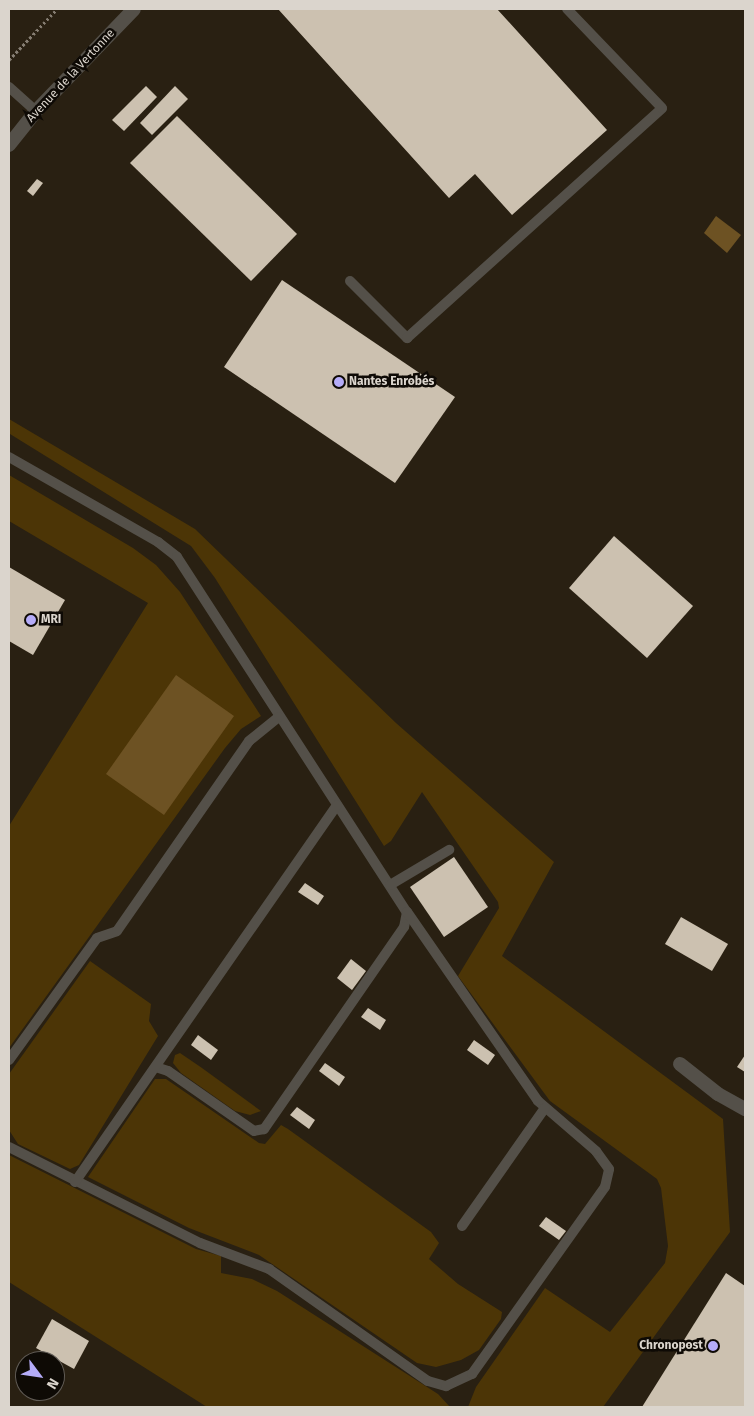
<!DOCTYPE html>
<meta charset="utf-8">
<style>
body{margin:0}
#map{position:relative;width:754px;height:1416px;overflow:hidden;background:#292012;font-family:"Fira Sans",sans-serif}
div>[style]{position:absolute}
.green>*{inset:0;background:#4c3506}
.water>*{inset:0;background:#6d5223}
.building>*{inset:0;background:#ccc1b0}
.path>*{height:3px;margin-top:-1.5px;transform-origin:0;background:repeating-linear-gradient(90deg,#857d72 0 2.5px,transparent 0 5px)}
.service>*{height:10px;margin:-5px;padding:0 5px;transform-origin:5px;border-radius:5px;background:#545049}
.minor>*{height:14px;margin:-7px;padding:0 7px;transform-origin:7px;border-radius:7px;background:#545049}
.dots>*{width:14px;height:14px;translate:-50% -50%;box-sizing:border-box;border:2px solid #0e0a05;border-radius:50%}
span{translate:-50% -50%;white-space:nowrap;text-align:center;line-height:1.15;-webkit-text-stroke:5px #0e0a05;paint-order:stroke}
.street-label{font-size:12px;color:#dbd5cd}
.poi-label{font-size:12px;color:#dbd5cd;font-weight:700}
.left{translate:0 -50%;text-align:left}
.right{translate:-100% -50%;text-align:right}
.frame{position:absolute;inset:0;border:10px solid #dbd5cd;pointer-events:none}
.north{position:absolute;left:15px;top:1351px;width:50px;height:50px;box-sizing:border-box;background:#0e0a05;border:1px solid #605b55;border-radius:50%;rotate:121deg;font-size:14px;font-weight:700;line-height:20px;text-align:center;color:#dbd5cd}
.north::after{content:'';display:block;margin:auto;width:18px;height:22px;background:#b5acf8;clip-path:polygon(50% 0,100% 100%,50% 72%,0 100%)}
</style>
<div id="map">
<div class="green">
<i style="clip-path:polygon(9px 419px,195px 529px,396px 723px,554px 862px,502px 956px,723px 1119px,730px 1232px,603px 1407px,468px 1407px,476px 1387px,545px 1288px,610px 1332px,665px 1263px,668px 1246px,661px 1188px,657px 1179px,550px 1101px,458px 976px,499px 908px,498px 902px,422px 792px,391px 841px,384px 846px,215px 578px,191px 546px,10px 434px)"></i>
<i style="clip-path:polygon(9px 475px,133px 548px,156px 565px,180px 592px,261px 716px,241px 729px,225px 748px,9px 1048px,9px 826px,148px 603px,9px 521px)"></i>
<i style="clip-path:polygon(90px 961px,151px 1004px,149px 1021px,158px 1036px,79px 1165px,70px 1169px,18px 1144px,9px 1130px,9px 1074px)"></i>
<i style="clip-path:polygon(180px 1053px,202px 1068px,261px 1111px,250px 1115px,235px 1111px,181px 1073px,173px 1063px,175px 1055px)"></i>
<i style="clip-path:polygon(155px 1079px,166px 1079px,259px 1143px,265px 1144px,281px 1125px,288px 1129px,431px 1232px,439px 1243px,429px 1259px,458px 1284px,502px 1312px,501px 1319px,479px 1350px,461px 1360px,436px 1367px,417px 1363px,259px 1255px,189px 1228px,88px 1177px)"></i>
<i style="clip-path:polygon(9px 1155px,196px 1249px,221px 1256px,221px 1273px,252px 1279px,277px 1291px,438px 1394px,450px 1407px,207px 1407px,9px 1282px)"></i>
</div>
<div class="water">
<i style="clip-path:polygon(716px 216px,741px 235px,727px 253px,704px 233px)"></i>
<i style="clip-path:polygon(176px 675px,234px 716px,164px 815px,106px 774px)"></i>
</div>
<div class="building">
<i style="clip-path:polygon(278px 9px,497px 9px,607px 130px,512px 215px,475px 174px,449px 198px)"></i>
<i style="clip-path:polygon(146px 86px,157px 97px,124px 131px,112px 120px)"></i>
<i style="clip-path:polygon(175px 86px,188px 99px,152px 135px,140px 123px)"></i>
<i style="clip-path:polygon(177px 116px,297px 234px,251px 281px,130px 163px)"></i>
<i style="clip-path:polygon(37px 179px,43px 183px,33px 196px,27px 191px)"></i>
<i style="clip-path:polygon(282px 280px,455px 397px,395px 483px,224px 367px)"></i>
<i style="clip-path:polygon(614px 536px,693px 606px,647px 658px,569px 588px)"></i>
<i style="clip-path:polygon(9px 567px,65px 600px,33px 655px,9px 641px)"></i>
<i style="clip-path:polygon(454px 857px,488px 907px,444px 937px,410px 887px)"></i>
<i style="clip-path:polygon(305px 883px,324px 896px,318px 905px,298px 892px)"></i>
<i style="clip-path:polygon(681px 917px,728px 944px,712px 971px,665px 944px)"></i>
<i style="clip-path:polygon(351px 959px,366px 971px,352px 990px,337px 978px)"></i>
<i style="clip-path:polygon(368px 1008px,386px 1020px,380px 1030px,361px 1017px)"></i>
<i style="clip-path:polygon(198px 1035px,218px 1050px,211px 1060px,191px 1045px)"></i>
<i style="clip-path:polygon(474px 1040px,495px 1055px,488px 1065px,467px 1050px)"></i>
<i style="clip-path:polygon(745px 1055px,745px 1072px,737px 1067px)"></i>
<i style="clip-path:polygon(325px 1063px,345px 1077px,339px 1086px,319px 1071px)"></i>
<i style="clip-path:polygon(297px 1107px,315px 1120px,309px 1129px,290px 1115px)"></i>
<i style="clip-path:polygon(546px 1217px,566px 1231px,559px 1240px,539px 1226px)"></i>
<i style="clip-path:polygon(726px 1273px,745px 1286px,745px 1407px,642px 1407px)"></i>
<i style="clip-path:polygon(52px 1319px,89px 1341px,74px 1369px,36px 1348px)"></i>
</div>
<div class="path">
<i style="left:9px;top:60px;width:70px;rotate:-46.7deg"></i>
</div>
<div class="service">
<i style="left:9px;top:87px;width:36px;rotate:42deg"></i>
<i style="left:350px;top:281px;width:81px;rotate:45deg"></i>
<i style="left:407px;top:338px;width:343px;rotate:-42deg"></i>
<i style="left:662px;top:108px;width:137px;rotate:-133.8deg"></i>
<i style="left:9px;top:457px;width:172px;rotate:29.7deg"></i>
<i style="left:158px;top:542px;width:24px;rotate:38deg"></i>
<i style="left:177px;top:557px;width:423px;rotate:57.1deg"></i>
<i style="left:407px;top:912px;width:15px;rotate:101deg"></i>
<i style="left:404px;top:927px;width:246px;rotate:124.7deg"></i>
<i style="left:264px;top:1129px;width:10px;rotate:169deg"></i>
<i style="left:254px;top:1131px;width:105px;rotate:-145.1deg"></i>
<i style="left:168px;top:1071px;width:13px;rotate:-162deg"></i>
<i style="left:390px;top:885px;width:69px;rotate:-30.7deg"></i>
<i style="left:9px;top:1060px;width:150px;rotate:-54.2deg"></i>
<i style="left:97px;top:938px;width:21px;rotate:-19deg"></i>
<i style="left:117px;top:931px;width:231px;rotate:-55.2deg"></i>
<i style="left:249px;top:741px;width:38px;rotate:-39deg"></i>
<i style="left:9px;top:1147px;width:214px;rotate:26.7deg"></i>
<i style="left:200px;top:1243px;width:74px;rotate:20.6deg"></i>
<i style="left:269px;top:1269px;width:194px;rotate:35.2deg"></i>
<i style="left:428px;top:1381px;width:19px;rotate:16deg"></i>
<i style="left:446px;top:1386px;width:29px;rotate:-25deg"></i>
<i style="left:472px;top:1374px;width:229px;rotate:-54.6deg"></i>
<i style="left:605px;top:1187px;width:18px;rotate:-77deg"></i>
<i style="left:609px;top:1169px;width:22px;rotate:-126deg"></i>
<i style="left:596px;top:1151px;width:77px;rotate:-139.2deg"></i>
<i style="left:538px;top:1101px;width:230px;rotate:-124.7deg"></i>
<i style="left:75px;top:1182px;width:459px;rotate:-55.2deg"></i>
<i style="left:462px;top:1226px;width:144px;rotate:-54.9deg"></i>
</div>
<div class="minor">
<i style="left:9px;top:145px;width:43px;rotate:-51.5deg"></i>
<i style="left:36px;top:111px;width:141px;rotate:-46.1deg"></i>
<i style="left:680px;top:1064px;width:48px;rotate:38.3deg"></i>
<i style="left:718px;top:1094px;width:31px;rotate:29deg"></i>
</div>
<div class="dots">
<i style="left:339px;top:382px;background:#b5acf8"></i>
<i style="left:31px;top:620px;background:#b5acf8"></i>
<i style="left:713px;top:1346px;background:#b5acf8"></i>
</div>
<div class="street-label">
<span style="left:71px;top:76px;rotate:-47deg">Avenue de la Vertonne</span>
</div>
<div class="poi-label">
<span class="left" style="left:349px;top:382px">Nantes Enrobés</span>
<span class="left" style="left:41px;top:620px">MRI</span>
<span class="right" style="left:703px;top:1346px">Chronopost</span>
</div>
<div class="frame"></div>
<div class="north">N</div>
</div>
